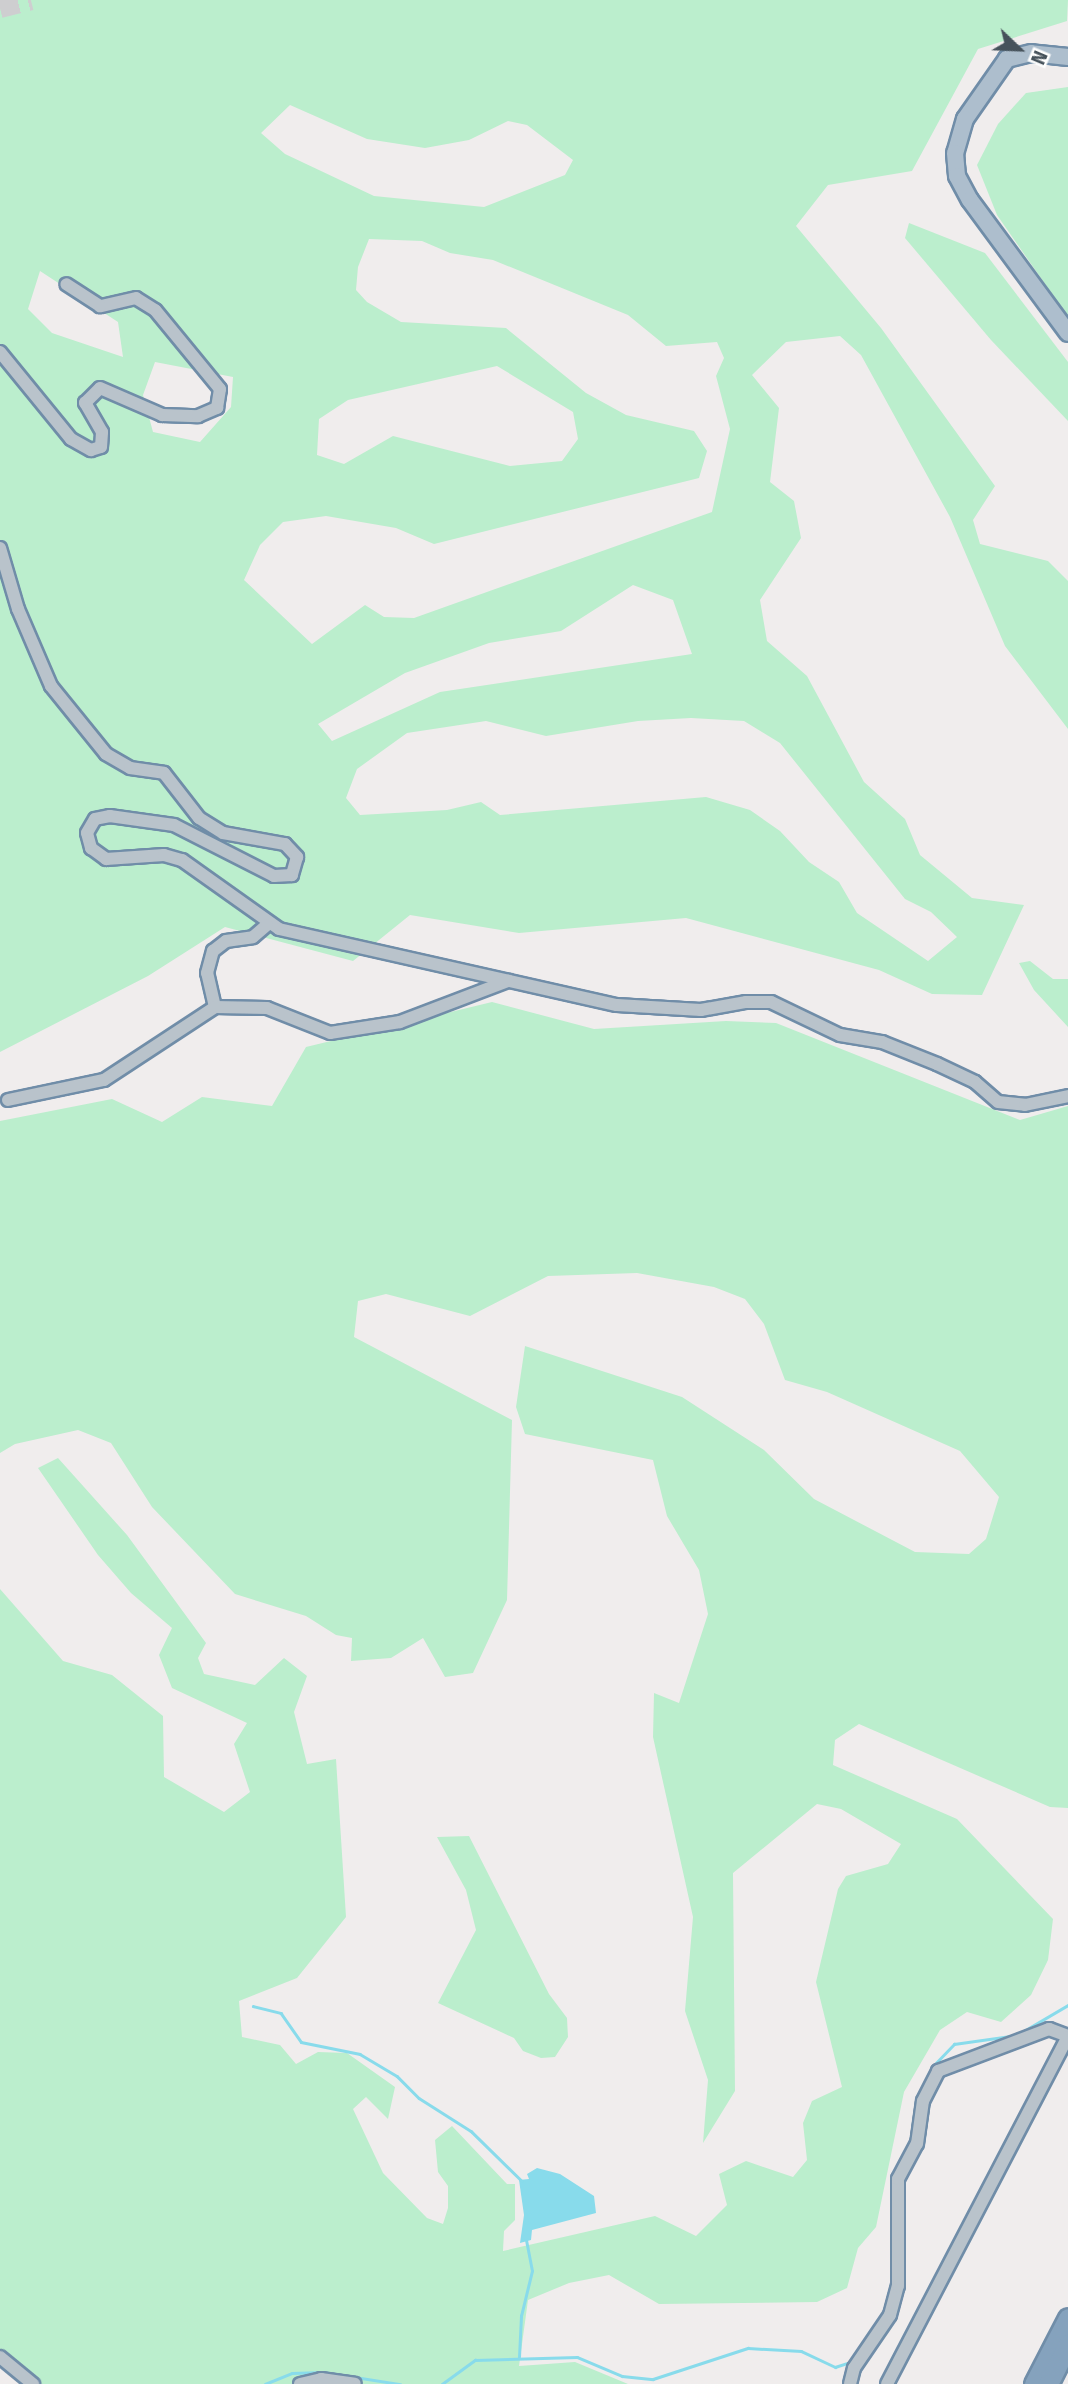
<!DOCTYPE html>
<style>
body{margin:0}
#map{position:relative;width:1068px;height:2384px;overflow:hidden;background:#f0eded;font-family:"Fira Sans",sans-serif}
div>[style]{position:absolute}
.green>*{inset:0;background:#bbeecd}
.water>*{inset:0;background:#88dbeb}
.stream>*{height:2.5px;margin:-1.25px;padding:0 1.25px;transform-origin:1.25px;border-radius:1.25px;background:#88dbeb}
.highway-tunnel>*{height:19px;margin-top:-9.5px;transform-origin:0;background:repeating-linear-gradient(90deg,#ceced0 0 19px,transparent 0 29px)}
.roads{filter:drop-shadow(2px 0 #708da8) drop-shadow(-2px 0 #708da8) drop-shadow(0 2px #708da8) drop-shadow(0 -2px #708da8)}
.minor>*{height:12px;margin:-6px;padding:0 6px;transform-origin:6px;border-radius:6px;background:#b9c3cb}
.major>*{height:16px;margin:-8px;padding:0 8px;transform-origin:8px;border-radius:8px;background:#adbecd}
.highway>*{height:19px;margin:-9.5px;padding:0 9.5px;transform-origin:9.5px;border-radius:9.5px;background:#85a2bd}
span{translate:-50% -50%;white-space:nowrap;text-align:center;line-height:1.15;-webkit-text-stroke:5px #fff;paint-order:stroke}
.north{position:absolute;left:984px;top:14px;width:70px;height:70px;-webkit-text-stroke:5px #fff;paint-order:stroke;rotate:113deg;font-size:19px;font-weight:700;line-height:28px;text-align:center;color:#46525b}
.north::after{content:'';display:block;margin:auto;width:24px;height:32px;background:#46525b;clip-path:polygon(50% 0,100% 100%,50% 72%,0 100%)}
</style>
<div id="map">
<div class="green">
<i style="clip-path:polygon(evenodd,0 0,1068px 0,1067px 21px,978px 49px,912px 171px,828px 185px,796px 226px,881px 328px,995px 486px,973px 520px,980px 544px,1048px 561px,1068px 581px,1068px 729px,1005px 646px,950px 517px,861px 355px,840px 336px,786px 342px,752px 375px,779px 408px,770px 482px,794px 501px,801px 538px,760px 600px,767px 641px,807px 676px,864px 782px,905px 819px,920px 855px,972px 898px,1024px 905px,982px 995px,932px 994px,879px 970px,686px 918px,519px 933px,410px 915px,353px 961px,225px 927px,148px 976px,0 1052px,0 0,290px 105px,367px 139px,425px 148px,469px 140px,508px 121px,527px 125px,573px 160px,565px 175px,484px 207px,374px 196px,285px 154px,261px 133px,290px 105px,0 0,369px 239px,422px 241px,450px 253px,493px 260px,628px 315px,666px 346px,717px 342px,724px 358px,716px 376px,730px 429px,712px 512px,414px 618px,384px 617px,365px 605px,312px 644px,244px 580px,260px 545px,283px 522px,326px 516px,396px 528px,434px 544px,699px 478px,707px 451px,694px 431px,626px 415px,586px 393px,506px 328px,401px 322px,367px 302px,356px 290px,358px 267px,369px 239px,0 0,40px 271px,118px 322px,123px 357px,52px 333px,28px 309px,40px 271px,0 0,155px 362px,233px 377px,231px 407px,200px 442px,153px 432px,143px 395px,155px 362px,0 0,497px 366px,573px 412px,578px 439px,562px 461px,510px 466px,393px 436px,344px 464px,317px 455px,319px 419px,348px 400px,497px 366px,0 0,633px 585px,673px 600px,692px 654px,440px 692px,332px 741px,318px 724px,405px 673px,489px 643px,561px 631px,633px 585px,0 0,691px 718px,744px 721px,780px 743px,905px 899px,931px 912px,957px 937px,928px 961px,857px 913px,839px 882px,809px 862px,780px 831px,750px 810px,706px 797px,500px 815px,481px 802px,447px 810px,360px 815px,346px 798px,357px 769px,407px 733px,486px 721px,546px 736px,638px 721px,691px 718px)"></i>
<i style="clip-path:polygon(1068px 87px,1068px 317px,997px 215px,977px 165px,998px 124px,1026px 93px)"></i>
<i style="clip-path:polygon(909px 223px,985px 253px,1068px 362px,1068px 421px,991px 340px,905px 238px)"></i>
<i style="clip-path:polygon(1030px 961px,1053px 979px,1068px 979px,1068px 1027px,1034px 990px,1019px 963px)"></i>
<i style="clip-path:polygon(492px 1002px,594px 1029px,726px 1021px,776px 1023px,1020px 1120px,1068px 1106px,1068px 1808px,1050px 1807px,859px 1724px,835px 1740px,833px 1765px,957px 1819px,1053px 1919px,1048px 1960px,1031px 1995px,1001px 2022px,967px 2012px,940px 2030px,904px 2092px,876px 2227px,858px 2248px,847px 2288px,817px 2302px,659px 2304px,609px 2275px,569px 2283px,528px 2300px,519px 2366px,575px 2362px,628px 2384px,27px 2384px,0 2353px,0 1589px,63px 1661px,112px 1675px,163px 1716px,164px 1777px,224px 1812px,250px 1792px,234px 1744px,247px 1723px,172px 1688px,159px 1655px,172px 1628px,131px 1593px,98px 1555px,38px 1468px,58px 1458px,127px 1535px,206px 1643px,198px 1658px,204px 1674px,255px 1685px,284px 1658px,307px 1676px,294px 1712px,307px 1764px,336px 1759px,346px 1917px,297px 1978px,239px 2001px,242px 2037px,280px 2045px,296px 2064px,318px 2052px,347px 2053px,395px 2087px,388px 2119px,366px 2097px,353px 2109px,383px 2173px,427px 2218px,443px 2224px,448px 2208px,448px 2186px,438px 2172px,435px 2140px,452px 2126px,507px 2184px,515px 2184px,515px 2220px,504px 2231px,503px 2251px,655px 2216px,696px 2236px,727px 2205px,719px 2174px,746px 2161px,793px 2177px,807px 2160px,803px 2123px,812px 2101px,842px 2087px,816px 1982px,838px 1889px,846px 1876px,888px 1864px,901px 1844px,841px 1809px,817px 1804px,733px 1873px,735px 2091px,703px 2143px,708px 2080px,685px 2011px,693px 1917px,653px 1737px,654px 1693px,679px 1703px,708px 1614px,699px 1570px,667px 1516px,653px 1460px,525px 1434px,516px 1407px,525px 1346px,682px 1397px,764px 1450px,814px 1499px,915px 1552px,969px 1554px,986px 1539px,999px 1497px,960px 1451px,827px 1392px,785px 1380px,764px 1324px,745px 1299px,714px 1287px,637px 1273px,548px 1276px,470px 1316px,386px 1294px,358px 1301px,354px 1337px,512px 1420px,507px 1600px,473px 1673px,445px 1677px,423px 1638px,391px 1658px,351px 1661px,352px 1638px,336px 1635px,306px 1616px,235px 1594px,152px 1507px,111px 1443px,78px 1430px,15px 1444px,0 1453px,0 1121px,112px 1099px,162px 1122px,202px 1097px,272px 1106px,306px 1047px)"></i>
<i style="clip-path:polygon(469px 1836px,549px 1994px,567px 2018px,568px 2037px,555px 2057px,541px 2058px,523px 2051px,514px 2038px,438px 2003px,476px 1930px,466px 1890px,437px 1837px)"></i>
</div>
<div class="water">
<i style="clip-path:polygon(537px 2168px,560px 2174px,594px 2196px,596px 2213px,532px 2230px,531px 2240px,520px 2243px,524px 2215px,519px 2180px,529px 2179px,527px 2174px)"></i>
</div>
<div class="stream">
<i style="left:253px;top:2006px;width:29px;rotate:14deg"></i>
<i style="left:281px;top:2013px;width:35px;rotate:55deg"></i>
<i style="left:301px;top:2042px;width:60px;rotate:11.5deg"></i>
<i style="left:360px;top:2054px;width:43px;rotate:30.7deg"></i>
<i style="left:397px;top:2076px;width:31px;rotate:45deg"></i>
<i style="left:419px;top:2098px;width:62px;rotate:32.4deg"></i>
<i style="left:471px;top:2131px;width:71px;rotate:44.4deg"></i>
<i style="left:918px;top:2097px;width:33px;rotate:-65deg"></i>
<i style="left:932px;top:2067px;width:32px;rotate:-46deg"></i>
<i style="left:954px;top:2044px;width:64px;rotate:-8.1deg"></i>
<i style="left:1017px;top:2035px;width:59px;rotate:-30.5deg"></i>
<i style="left:892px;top:2178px;width:31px;rotate:-61deg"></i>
<i style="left:519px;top:2357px;width:41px;rotate:-87.2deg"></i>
<i style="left:521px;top:2316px;width:46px;rotate:-76.3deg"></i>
<i style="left:532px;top:2271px;width:32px;rotate:-101deg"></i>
<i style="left:265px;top:2384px;width:29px;rotate:-22deg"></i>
<i style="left:292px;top:2373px;width:31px;rotate:-2deg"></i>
<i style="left:323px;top:2372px;width:78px;rotate:8.9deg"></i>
<i style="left:442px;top:2384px;width:41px;rotate:-36deg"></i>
<i style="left:475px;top:2360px;width:102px;rotate:-1.7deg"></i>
<i style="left:577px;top:2357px;width:49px;rotate:22.9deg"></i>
<i style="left:622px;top:2376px;width:31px;rotate:6deg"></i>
<i style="left:653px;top:2379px;width:100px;rotate:-18.1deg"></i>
<i style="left:748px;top:2348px;width:53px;rotate:3.2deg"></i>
<i style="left:801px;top:2351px;width:38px;rotate:25deg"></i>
<i style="left:835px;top:2367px;width:16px;rotate:-18deg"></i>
<i style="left:850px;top:2362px;width:18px;rotate:-52deg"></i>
</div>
<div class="highway-tunnel">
<i style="left:0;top:8px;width:32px;rotate:-14deg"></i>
</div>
<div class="roads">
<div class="minor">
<i style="left:0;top:352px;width:112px;rotate:50.8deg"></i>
<i style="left:71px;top:439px;width:23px;rotate:29deg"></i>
<i style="left:91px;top:450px;width:10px;rotate:-17deg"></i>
<i style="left:101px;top:447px;width:15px;rotate:-86deg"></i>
<i style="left:102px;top:432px;width:34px;rotate:-120deg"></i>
<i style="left:85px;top:403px;width:21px;rotate:-45deg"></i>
<i style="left:100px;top:388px;width:68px;rotate:23.5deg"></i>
<i style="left:162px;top:415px;width:36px;rotate:2deg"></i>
<i style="left:198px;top:416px;width:21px;rotate:-23deg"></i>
<i style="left:217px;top:408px;width:19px;rotate:-81deg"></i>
<i style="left:220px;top:389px;width:102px;rotate:-129.4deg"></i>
<i style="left:155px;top:310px;width:22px;rotate:-148deg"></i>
<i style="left:136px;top:298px;width:37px;rotate:167deg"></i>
<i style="left:100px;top:306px;width:40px;rotate:-147.1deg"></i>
<i style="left:0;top:548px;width:64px;rotate:73.6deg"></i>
<i style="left:18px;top:609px;width:84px;rotate:66.8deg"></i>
<i style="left:51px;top:686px;width:87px;rotate:51deg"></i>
<i style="left:106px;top:754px;width:28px;rotate:30deg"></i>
<i style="left:130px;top:768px;width:34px;rotate:8deg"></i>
<i style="left:164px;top:773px;width:57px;rotate:52.1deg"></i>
<i style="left:199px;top:818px;width:28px;rotate:32deg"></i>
<i style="left:223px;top:833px;width:63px;rotate:10.1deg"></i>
<i style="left:285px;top:844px;width:18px;rotate:47deg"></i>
<i style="left:297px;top:857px;width:19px;rotate:106deg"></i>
<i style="left:292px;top:875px;width:18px;rotate:177deg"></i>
<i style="left:274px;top:876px;width:112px;rotate:-153deg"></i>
<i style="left:174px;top:825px;width:65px;rotate:-172deg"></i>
<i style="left:110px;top:816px;width:15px;rotate:169deg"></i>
<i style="left:95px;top:819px;width:16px;rotate:120deg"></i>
<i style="left:87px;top:833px;width:16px;rotate:75deg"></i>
<i style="left:91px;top:848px;width:19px;rotate:36deg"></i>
<i style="left:106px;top:859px;width:58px;rotate:-3.9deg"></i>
<i style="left:164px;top:855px;width:19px;rotate:16deg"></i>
<i style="left:182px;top:860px;width:119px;rotate:35.4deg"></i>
<i style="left:279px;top:929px;width:346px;rotate:12.7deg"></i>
<i style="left:617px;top:1005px;width:84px;rotate:3.4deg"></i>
<i style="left:701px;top:1010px;width:46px;rotate:-10.1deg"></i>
<i style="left:746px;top:1002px;width:25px"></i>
<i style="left:771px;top:1002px;width:76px;rotate:25.6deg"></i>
<i style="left:840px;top:1035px;width:43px;rotate:9.5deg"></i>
<i style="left:882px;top:1042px;width:59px;rotate:21.8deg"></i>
<i style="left:937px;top:1064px;width:42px;rotate:25.3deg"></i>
<i style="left:975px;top:1082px;width:30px;rotate:41deg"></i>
<i style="left:998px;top:1102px;width:27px;rotate:6deg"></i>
<i style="left:1025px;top:1105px;width:44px;rotate:-11.8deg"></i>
<i style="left:215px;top:1007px;width:35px;rotate:-103deg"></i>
<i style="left:207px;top:973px;width:23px;rotate:-75deg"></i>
<i style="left:213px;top:951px;width:16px;rotate:-38deg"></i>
<i style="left:226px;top:941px;width:27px;rotate:-8deg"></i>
<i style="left:253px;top:937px;width:18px;rotate:-41deg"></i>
<i style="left:8px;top:1100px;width:98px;rotate:-11.8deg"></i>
<i style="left:104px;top:1080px;width:133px;rotate:-33.3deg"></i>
<i style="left:215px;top:1007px;width:52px;rotate:1.1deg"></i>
<i style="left:267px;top:1008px;width:68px;rotate:21.6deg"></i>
<i style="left:330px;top:1033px;width:71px;rotate:-8.9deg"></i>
<i style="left:400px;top:1022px;width:116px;rotate:-20.8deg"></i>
<i style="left:0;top:2357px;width:43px;rotate:39.3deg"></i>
<i style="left:300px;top:2384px;width:22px;rotate:-13deg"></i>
<i style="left:321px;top:2379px;width:34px;rotate:8deg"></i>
<i style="left:850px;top:2384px;width:16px;rotate:-76deg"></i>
<i style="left:854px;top:2368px;width:64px;rotate:-55.8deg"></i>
<i style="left:890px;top:2315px;width:30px;rotate:-75deg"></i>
<i style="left:898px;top:2286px;width:107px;rotate:-90deg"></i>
<i style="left:898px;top:2179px;width:40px;rotate:-62deg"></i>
<i style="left:917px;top:2144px;width:43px;rotate:-82.1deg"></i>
<i style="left:923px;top:2101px;width:34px;rotate:-63deg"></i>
<i style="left:938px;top:2071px;width:119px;rotate:-20.7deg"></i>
<i style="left:1049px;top:2029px;width:20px;rotate:20deg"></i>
<i style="left:887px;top:2384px;width:391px;rotate:-62.5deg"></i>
</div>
<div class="major">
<i style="left:1068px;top:57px;width:37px;rotate:-174deg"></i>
<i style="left:1031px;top:53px;width:25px;rotate:166deg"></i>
<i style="left:1007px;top:59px;width:73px;rotate:125deg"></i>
<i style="left:965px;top:119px;width:35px;rotate:106deg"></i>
<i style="left:955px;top:153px;width:23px;rotate:85deg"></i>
<i style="left:957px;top:176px;width:27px;rotate:62deg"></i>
<i style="left:970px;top:200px;width:165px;rotate:53.6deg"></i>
</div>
<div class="highway">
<i style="left:1034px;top:2384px;width:74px;rotate:-62.7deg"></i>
<i style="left:1048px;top:2384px;width:45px;rotate:-63.4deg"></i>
</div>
</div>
<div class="north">N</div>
</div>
